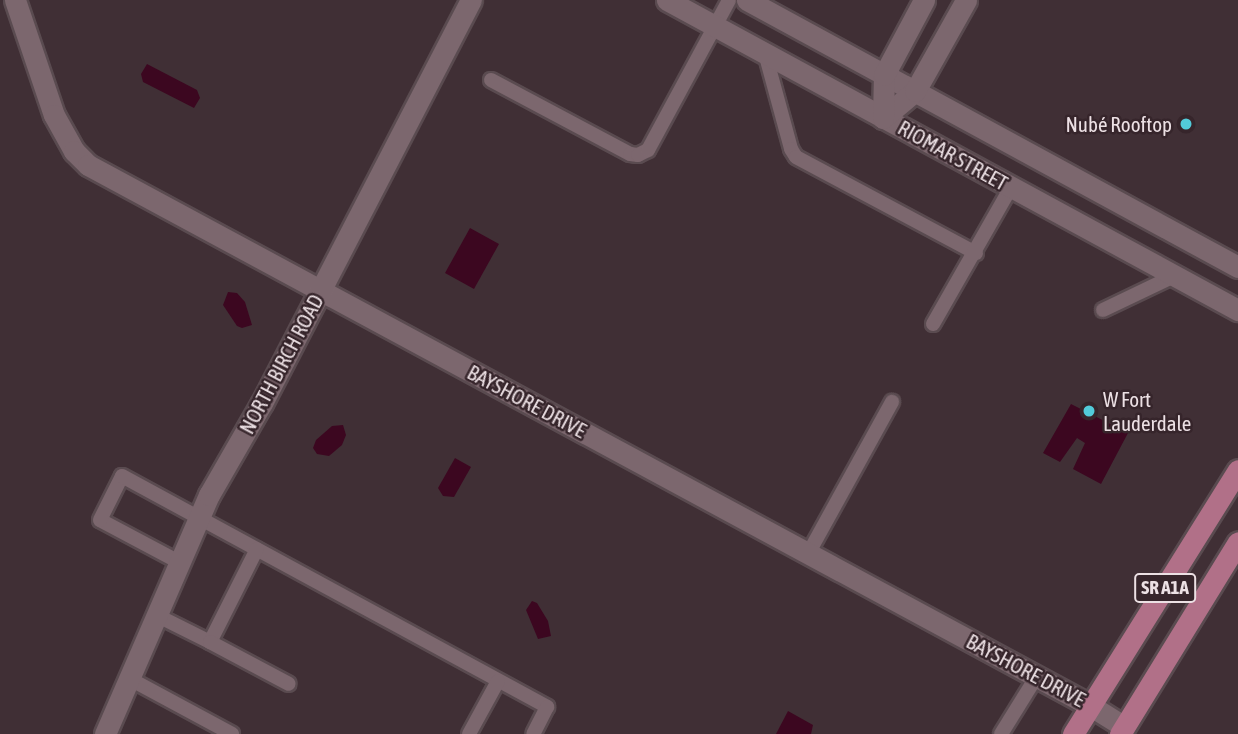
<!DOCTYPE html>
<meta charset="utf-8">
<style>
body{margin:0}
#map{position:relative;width:1238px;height:734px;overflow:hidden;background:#402f35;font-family:"Asap Condensed",sans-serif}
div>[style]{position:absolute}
.water>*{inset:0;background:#3c0720}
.roads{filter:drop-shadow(2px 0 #5a4b50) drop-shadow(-2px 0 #5a4b50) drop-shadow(0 2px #5a4b50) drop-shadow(0 -2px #5a4b50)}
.lane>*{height:14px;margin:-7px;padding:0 7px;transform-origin:7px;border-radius:7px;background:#7c676e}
.street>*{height:21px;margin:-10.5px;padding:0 10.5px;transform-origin:10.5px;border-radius:10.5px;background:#7c676e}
.primary>*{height:21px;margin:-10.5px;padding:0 10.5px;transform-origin:10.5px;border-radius:10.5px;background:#b17088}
.dots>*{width:19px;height:19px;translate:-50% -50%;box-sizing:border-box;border:4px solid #36252b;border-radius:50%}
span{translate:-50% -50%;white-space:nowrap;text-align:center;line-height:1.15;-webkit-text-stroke:5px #36252b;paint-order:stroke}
.shield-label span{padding:2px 5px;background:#36252b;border:2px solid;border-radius:5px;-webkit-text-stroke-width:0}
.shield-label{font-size:19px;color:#ece0e4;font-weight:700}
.poi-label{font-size:21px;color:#ece0e4}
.right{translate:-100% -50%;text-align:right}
.left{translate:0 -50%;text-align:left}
.street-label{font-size:21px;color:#ece0e4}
</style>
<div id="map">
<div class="water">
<i style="clip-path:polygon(147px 64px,197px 90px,200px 98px,194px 108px,143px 82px,141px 74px)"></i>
<i style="clip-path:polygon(470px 228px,499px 244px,474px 289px,445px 273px)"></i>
<i style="clip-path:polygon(228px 292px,237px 293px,245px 302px,252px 325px,242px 328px,237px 326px,223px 305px)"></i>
<i style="clip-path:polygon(1071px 404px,1128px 433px,1101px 484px,1073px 469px,1085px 443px,1077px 438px,1060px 462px,1043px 453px)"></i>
<i style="clip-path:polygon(343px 425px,346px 435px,342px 445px,329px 456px,317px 454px,313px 448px,316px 440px,332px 426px)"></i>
<i style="clip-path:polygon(455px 458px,471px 467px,454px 497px,443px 496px,438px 488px)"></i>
<i style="clip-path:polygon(532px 601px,537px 603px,548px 621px,551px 636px,538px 639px,526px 610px)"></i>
<i style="clip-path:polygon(788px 711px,813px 725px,811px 734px,776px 734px)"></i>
</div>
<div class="roads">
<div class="lane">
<i style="left:765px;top:53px;width:99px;rotate:74.8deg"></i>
<i style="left:791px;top:149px;width:9px;rotate:58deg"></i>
<i style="left:796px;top:157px;width:204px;rotate:28.1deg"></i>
<i style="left:491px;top:80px;width:157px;rotate:28deg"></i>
<i style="left:630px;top:154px;width:8px;rotate:7deg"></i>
<i style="left:638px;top:155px;width:11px;rotate:-27deg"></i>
<i style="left:648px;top:150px;width:170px;rotate:-61.6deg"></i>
<i style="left:1103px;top:310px;width:79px;rotate:-25.6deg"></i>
<i style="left:933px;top:324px;width:158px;rotate:-60.3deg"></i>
<i style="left:808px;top:554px;width:174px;rotate:-61.1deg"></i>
<i style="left:179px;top:562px;width:89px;rotate:-152deg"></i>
<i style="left:100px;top:520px;width:49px;rotate:-63.4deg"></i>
<i style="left:122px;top:476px;width:484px;rotate:28.5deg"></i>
<i style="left:547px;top:707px;width:30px;rotate:117deg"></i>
<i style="left:156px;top:615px;width:60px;rotate:26.6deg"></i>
<i style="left:210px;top:642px;width:104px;rotate:-63.2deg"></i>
<i style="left:210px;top:642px;width:89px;rotate:28deg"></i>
<i style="left:130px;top:679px;width:116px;rotate:28.3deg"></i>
<i style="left:469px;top:734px;width:60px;rotate:-61.3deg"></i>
<i style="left:1001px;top:734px;width:68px;rotate:-58.2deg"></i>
</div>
<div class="street">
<i style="left:15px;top:0;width:121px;rotate:71.3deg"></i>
<i style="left:54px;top:115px;width:41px;rotate:60.9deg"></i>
<i style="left:74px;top:151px;width:20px;rotate:45deg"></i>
<i style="left:88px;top:165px;width:1140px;rotate:28.34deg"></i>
<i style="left:1091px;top:706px;width:39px;rotate:32deg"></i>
<i style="left:667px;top:0;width:650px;rotate:28.5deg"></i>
<i style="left:747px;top:0;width:559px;rotate:28.54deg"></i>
<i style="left:883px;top:118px;width:42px;rotate:-40.2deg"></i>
<i style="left:915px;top:91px;width:104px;rotate:-60.7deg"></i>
<i style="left:883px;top:118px;width:43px;rotate:-88.7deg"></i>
<i style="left:884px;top:75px;width:85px;rotate:-61.9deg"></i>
<i style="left:105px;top:734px;width:261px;rotate:-66.5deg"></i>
<i style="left:209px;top:495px;width:106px;rotate:-60.1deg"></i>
<i style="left:262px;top:403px;width:454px;rotate:-62.6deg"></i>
</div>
<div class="primary">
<i style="left:1073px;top:734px;width:311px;rotate:-58deg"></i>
<i style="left:1120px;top:734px;width:225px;rotate:-58.4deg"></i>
</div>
</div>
<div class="dots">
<i style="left:1186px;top:124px;background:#52cbda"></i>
<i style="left:1089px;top:411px;background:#52cbda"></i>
</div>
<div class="shield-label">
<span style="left:1165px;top:588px">SR A1A</span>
</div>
<div class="poi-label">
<span class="right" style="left:1172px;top:124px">Nubé Rooftop</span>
<span class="left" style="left:1103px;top:411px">W Fort<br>Lauderdale</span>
</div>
<div class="street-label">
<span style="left:953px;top:155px;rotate:29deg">RIOMAR STREET</span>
<span style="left:281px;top:364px;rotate:-62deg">NORTH BIRCH ROAD</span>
<span style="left:527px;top:401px;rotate:28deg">BAYSHORE DRIVE</span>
<span style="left:1026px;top:670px;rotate:28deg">BAYSHORE DRIVE</span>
</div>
</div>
